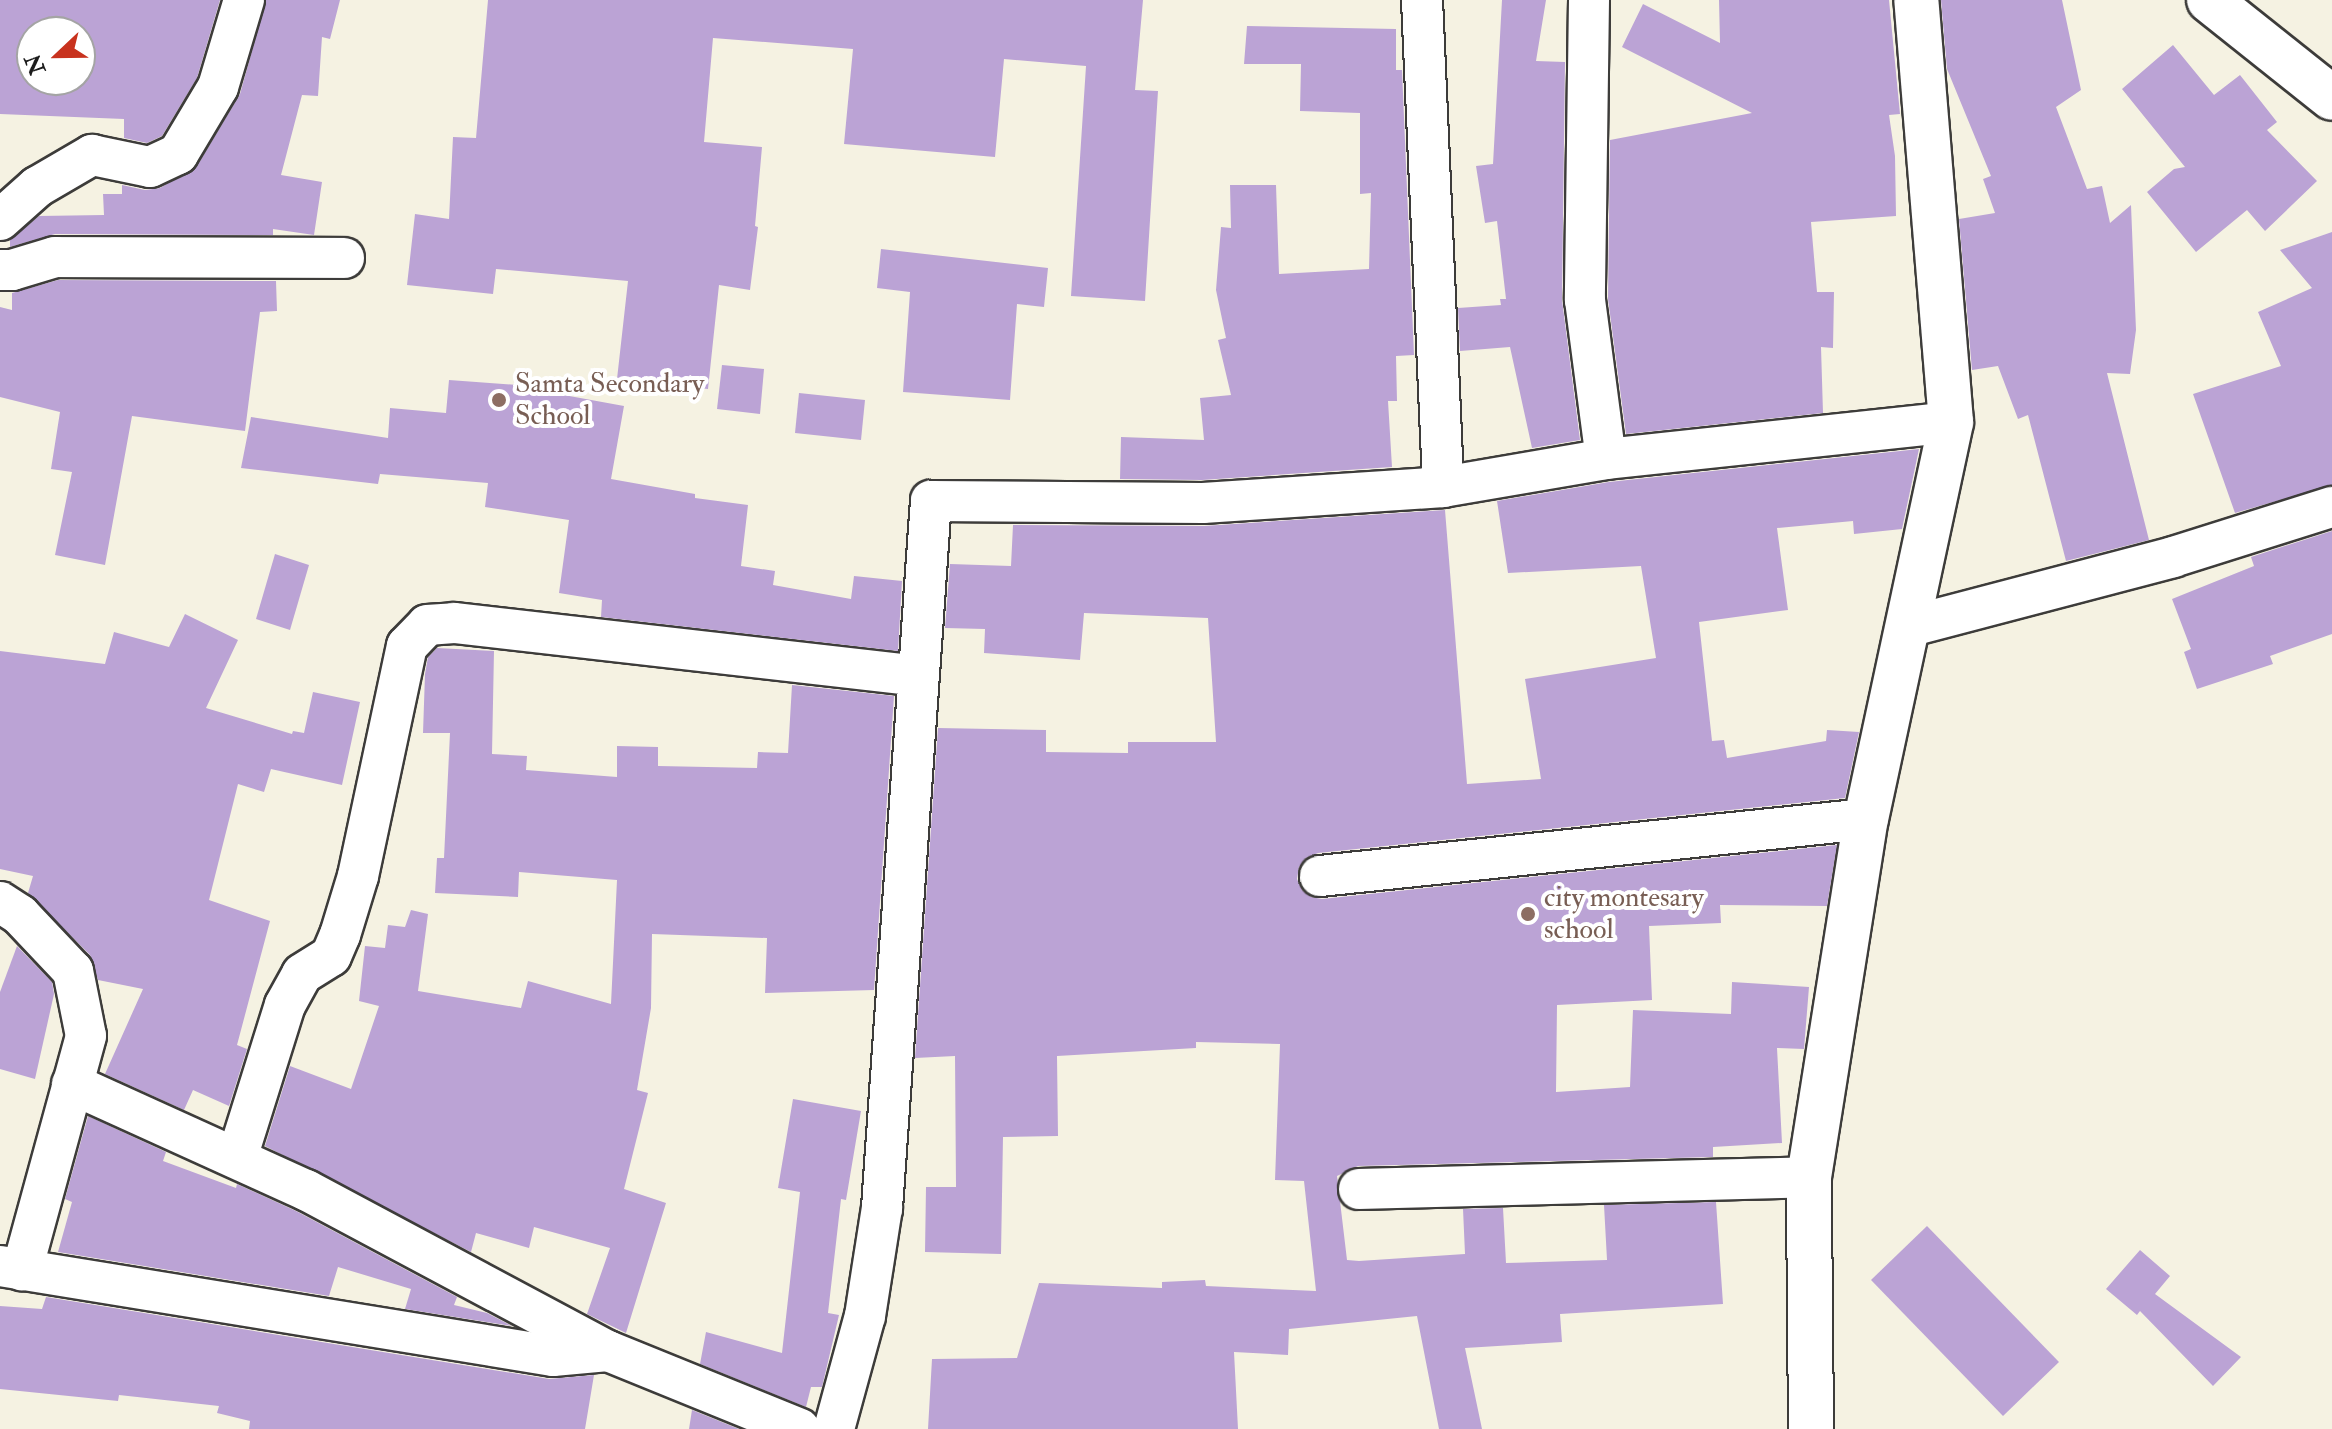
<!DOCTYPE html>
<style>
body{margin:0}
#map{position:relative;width:2332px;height:1429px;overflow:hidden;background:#f5f2e2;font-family:"IM FELL Double Pica",serif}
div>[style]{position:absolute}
.building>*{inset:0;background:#bba3d5}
.roads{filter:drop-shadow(2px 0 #3d3c3a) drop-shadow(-2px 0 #3d3c3a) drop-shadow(0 2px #3d3c3a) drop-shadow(0 -2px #3d3c3a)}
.minor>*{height:40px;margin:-20px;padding:0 20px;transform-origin:20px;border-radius:20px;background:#fff}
.tertiary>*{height:44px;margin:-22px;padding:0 22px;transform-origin:22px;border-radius:22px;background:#fff}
.secondary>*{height:44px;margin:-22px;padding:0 22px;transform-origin:22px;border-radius:22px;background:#fff}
.dots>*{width:22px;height:22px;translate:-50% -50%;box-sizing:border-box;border:4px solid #fff;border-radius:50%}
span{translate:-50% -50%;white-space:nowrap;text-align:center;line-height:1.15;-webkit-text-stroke:8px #fff;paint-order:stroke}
.education-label{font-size:28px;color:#785e54}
.left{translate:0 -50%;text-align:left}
.north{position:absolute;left:16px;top:16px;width:80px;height:80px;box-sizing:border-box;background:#fff;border:2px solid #a4a4a4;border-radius:50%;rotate:248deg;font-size:22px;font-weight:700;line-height:32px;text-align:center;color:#1c1c1c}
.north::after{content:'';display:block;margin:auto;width:28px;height:36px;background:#c8321e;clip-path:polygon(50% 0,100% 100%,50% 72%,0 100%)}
</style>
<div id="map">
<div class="building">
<i style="clip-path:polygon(evenodd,0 0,220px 0,197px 78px,162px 136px,147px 143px,124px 138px,124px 119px,0 114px,0 0,32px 32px,80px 32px,80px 80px,32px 80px,32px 32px)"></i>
<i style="clip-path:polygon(266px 0,340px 0,330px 39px,322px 37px,318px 96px,302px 95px,281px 175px,322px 182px,314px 235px,273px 229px,273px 235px,55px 234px,10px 247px,10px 240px,39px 216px,104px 215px,103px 194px,122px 194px,122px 185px,145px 190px,160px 188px,197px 166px,240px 94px)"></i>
<i style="clip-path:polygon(488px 0,1143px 0,1135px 90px,1158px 91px,1145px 301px,1071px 296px,1086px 66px,1004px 59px,995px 157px,844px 144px,853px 49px,713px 38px,704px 142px,762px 147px,755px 226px,758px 227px,750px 290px,719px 285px,708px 389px,617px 379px,628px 281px,496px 269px,493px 294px,407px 285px,415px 214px,449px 219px,453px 137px,476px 138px)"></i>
<i style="clip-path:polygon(1502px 0,1546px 0,1536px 61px,1565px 62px,1562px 300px,1580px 440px,1532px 448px,1510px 347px,1460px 351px,1458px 308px,1501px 305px,1500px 299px,1506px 299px,1497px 221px,1485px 223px,1476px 166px,1493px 164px)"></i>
<i style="clip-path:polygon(1719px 0,1889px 0,1900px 114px,1889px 115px,1895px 156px,1896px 216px,1811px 222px,1817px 292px,1834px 292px,1833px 348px,1821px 347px,1823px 413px,1626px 434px,1608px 299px,1610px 140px,1752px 113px,1622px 47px,1643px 4px,1720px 43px)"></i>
<i style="clip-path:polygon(1941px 0,2062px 0,2081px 90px,2056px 107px,2087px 189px,2102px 186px,2110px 223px,2131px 205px,2136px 330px,2130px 374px,2107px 373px,2149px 540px,2066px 561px,2028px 415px,2018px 419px,1998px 366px,1972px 370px,1959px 219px,1995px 213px,1983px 179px,1991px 176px,1947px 69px)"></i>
<i style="clip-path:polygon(1247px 26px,1396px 29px,1396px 70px,1402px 70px,1414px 355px,1396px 356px,1397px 401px,1388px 401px,1392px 467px,1202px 480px,1120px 479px,1121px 437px,1204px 440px,1200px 398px,1231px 395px,1218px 340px,1226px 338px,1216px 290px,1221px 227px,1231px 228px,1230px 185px,1276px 185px,1279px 274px,1369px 269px,1371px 193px,1360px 194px,1360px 113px,1300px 111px,1301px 64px,1244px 64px)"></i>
<i style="clip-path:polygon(2173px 45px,2214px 95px,2240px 75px,2277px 122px,2267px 130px,2317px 181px,2265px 231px,2247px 210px,2196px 252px,2147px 192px,2174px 169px,2185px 167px,2122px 89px)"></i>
<i style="clip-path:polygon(2332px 232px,2332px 485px,2235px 513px,2193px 394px,2281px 366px,2258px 312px,2312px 288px,2280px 250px)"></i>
<i style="clip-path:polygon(881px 249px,1048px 268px,1044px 307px,1017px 304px,1010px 400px,903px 392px,910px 292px,877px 288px)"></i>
<i style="clip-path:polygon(58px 280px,276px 281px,277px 311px,260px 312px,245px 431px,132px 416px,105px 565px,55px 555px,72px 472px,51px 469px,60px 412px,0 397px,0 307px,12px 310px,12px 293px)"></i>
<i style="clip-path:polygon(722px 365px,764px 369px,760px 414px,717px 409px)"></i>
<i style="clip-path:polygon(449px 380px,531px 386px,531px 389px,624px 406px,611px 479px,695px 494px,695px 498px,748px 505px,741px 566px,775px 571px,773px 585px,851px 599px,854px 576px,902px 581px,898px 651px,601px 617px,602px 600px,559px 593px,569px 520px,485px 507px,488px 483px,380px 474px,378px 484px,241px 468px,251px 417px,388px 438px,390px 408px,446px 413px)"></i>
<i style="clip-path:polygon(799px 393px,865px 400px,861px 440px,795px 433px)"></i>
<i style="clip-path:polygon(1919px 449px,1902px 529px,1854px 534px,1853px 521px,1777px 528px,1788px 610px,1699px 622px,1712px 741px,1724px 740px,1727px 758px,1826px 741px,1827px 730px,1859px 732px,1845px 798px,1318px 853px,1306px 858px,1299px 867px,1297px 879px,1302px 890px,1311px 897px,1322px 899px,1837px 845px,1827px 906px,1720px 905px,1721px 923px,1649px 926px,1652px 1000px,1557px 1005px,1556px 1092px,1630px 1087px,1633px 1010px,1731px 1014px,1732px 982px,1809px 987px,1804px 1049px,1777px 1048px,1782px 1143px,1713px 1147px,1713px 1157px,1358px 1166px,1337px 1176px,1347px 1260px,1359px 1261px,1465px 1254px,1463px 1209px,1503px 1208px,1506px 1263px,1607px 1260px,1604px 1205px,1716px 1202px,1723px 1304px,1560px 1314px,1562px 1342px,1465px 1348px,1482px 1429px,1439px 1429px,1417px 1316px,1289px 1329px,1288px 1355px,1234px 1352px,1238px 1429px,928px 1429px,932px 1359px,1017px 1358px,1039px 1283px,1162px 1288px,1162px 1282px,1205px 1280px,1206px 1286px,1316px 1291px,1304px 1181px,1275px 1180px,1280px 1044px,1196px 1042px,1196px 1048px,1057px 1056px,1058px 1136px,1003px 1137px,1001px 1254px,925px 1252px,926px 1187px,956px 1187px,955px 1056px,915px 1058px,938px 728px,1046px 730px,1046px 752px,1128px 753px,1128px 742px,1216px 742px,1208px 618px,1084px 613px,1080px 660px,984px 653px,985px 629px,945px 628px,950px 564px,1011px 566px,1013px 525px,1204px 526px,1445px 510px,1467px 784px,1541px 779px,1525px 679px,1656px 658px,1641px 566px,1508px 573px,1497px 501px,1609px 482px)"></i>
<i style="clip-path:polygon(2332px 531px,2332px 634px,2270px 656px,2273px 664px,2197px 689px,2184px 652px,2191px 649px,2172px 599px,2254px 566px,2251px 557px)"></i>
<i style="clip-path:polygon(275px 554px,309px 565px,290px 630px,256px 619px)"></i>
<i style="clip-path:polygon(185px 614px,238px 640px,206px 708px,292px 734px,293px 731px,304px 733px,313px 692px,360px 702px,342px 785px,271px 769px,264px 792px,238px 784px,209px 900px,270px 921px,237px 1045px,247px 1049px,229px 1106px,193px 1090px,184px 1110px,105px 1074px,143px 989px,98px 980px,90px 955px,28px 893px,33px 876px,0 869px,0 651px,105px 664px,114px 632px,169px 647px)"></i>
<i style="clip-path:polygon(437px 648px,494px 651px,492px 754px,527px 756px,526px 770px,617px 777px,617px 746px,658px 747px,658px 766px,757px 768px,758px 752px,788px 753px,792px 685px,894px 696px,874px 990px,765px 993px,767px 938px,652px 934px,651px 1008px,637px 1090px,648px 1093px,624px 1189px,666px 1203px,626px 1333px,587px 1314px,610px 1248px,534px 1227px,529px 1248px,476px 1233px,471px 1252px,265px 1146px,290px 1066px,351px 1089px,379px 1006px,359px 1001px,365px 946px,385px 948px,388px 925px,405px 927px,411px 910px,428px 914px,418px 991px,521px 1008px,528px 981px,611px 1004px,617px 880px,519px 872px,518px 897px,435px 893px,437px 858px,444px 858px,450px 733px,423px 733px,425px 674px,428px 657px)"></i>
<i style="clip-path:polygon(17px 946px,52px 982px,54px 994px,35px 1079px,0 1069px,0 992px)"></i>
<i style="clip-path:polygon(793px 1099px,861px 1111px,846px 1200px,841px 1199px,828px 1313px,839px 1315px,822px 1387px,811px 1387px,806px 1407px,700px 1364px,706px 1332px,782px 1353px,800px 1192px,778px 1188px)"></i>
<i style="clip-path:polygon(88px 1116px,166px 1152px,163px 1161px,236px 1188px,237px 1184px,296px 1211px,457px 1297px,454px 1305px,487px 1313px,512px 1326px,405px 1309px,411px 1289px,338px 1267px,329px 1296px,58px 1252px,72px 1202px,65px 1199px)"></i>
<i style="clip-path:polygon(1927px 1226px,2059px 1362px,2003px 1416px,1871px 1280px)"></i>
<i style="clip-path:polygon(2140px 1250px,2170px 1276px,2155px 1294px,2241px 1357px,2213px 1386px,2140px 1311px,2137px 1315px,2106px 1289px)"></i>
<i style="clip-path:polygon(46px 1297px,549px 1379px,594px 1375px,585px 1429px,249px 1429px,250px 1421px,217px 1413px,219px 1406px,119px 1395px,118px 1401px,0 1389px,0 1306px,42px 1309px)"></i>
<i style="clip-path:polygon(692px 1410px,739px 1429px,689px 1429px)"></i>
</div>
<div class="roads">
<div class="minor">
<i style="left:1422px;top:0;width:487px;rotate:87.5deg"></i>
<i style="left:1589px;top:0;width:300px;rotate:90.8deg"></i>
<i style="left:1585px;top:300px;width:160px;rotate:82.5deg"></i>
<i style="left:0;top:220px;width:50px;rotate:-41.7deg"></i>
<i style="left:37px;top:187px;width:64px;rotate:-30.2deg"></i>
<i style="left:92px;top:155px;width:59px;rotate:11.7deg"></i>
<i style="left:150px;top:167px;width:31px;rotate:-25deg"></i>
<i style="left:178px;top:154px;width:78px;rotate:-59.2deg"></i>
<i style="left:218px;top:87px;width:91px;rotate:-73.4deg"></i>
<i style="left:0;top:270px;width:12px"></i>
<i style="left:12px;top:270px;width:45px;rotate:-16.8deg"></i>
<i style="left:55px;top:257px;width:289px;rotate:0.2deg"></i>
<i style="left:1907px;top:627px;width:275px;rotate:-14.7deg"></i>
<i style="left:2173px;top:557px;width:167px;rotate:-17.5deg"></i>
<i style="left:1320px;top:876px;width:549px;rotate:-5.96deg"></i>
<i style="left:0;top:902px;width:24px;rotate:33deg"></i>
<i style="left:20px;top:915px;width:77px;rotate:46.6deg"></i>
<i style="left:73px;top:971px;width:66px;rotate:78.7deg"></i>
<i style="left:86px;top:1036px;width:243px;rotate:105.3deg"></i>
<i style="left:72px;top:1084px;width:257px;rotate:24.4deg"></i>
<i style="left:306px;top:1190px;width:342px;rotate:28.1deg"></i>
<i style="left:608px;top:1351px;width:207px;rotate:22.1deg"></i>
<i style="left:237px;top:1158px;width:160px;rotate:-72.6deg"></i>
<i style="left:285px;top:1005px;width:35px;rotate:-61deg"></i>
<i style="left:302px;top:974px;width:34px;rotate:-32deg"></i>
<i style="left:331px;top:956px;width:23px;rotate:-67deg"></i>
<i style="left:340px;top:935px;width:62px;rotate:-73deg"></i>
<i style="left:358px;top:876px;width:235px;rotate:-78deg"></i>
<i style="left:407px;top:646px;width:29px;rotate:-46deg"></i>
<i style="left:427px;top:625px;width:27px;rotate:-4deg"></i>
<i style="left:454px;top:623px;width:467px;rotate:6.5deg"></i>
<i style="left:1359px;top:1189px;width:450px;rotate:-1.5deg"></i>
<i style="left:0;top:1266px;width:560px;rotate:9.24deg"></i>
<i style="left:553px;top:1356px;width:55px;rotate:-5.2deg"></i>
<i style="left:834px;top:1429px;width:117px;rotate:-74.7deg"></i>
<i style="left:865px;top:1316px;width:109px;rotate:-81.1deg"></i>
<i style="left:882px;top:1208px;width:709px;rotate:-86.04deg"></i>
<i style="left:931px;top:501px;width:272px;rotate:0.4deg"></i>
<i style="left:1203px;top:503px;width:241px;rotate:-3.8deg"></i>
<i style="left:1443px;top:487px;width:165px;rotate:-9.7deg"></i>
<i style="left:1606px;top:459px;width:347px;rotate:-6.1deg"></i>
</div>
<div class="tertiary">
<i style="left:1811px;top:1429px;width:252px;rotate:-90.5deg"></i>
<i style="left:1809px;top:1177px;width:363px;rotate:-81deg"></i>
<i style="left:1866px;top:819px;width:406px;rotate:-77.9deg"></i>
<i style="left:1951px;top:422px;width:423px;rotate:-94.7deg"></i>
</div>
<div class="secondary">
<i style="left:2209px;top:0;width:157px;rotate:38.5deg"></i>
</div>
</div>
<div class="dots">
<i style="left:499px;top:400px;background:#8d6e63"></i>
<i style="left:1528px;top:914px;background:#8d6e63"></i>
</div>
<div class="education-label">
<span class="left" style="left:515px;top:400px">Samta Secondary<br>School</span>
<span class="left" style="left:1544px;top:914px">city montesary<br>school</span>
</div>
<div class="north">N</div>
</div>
